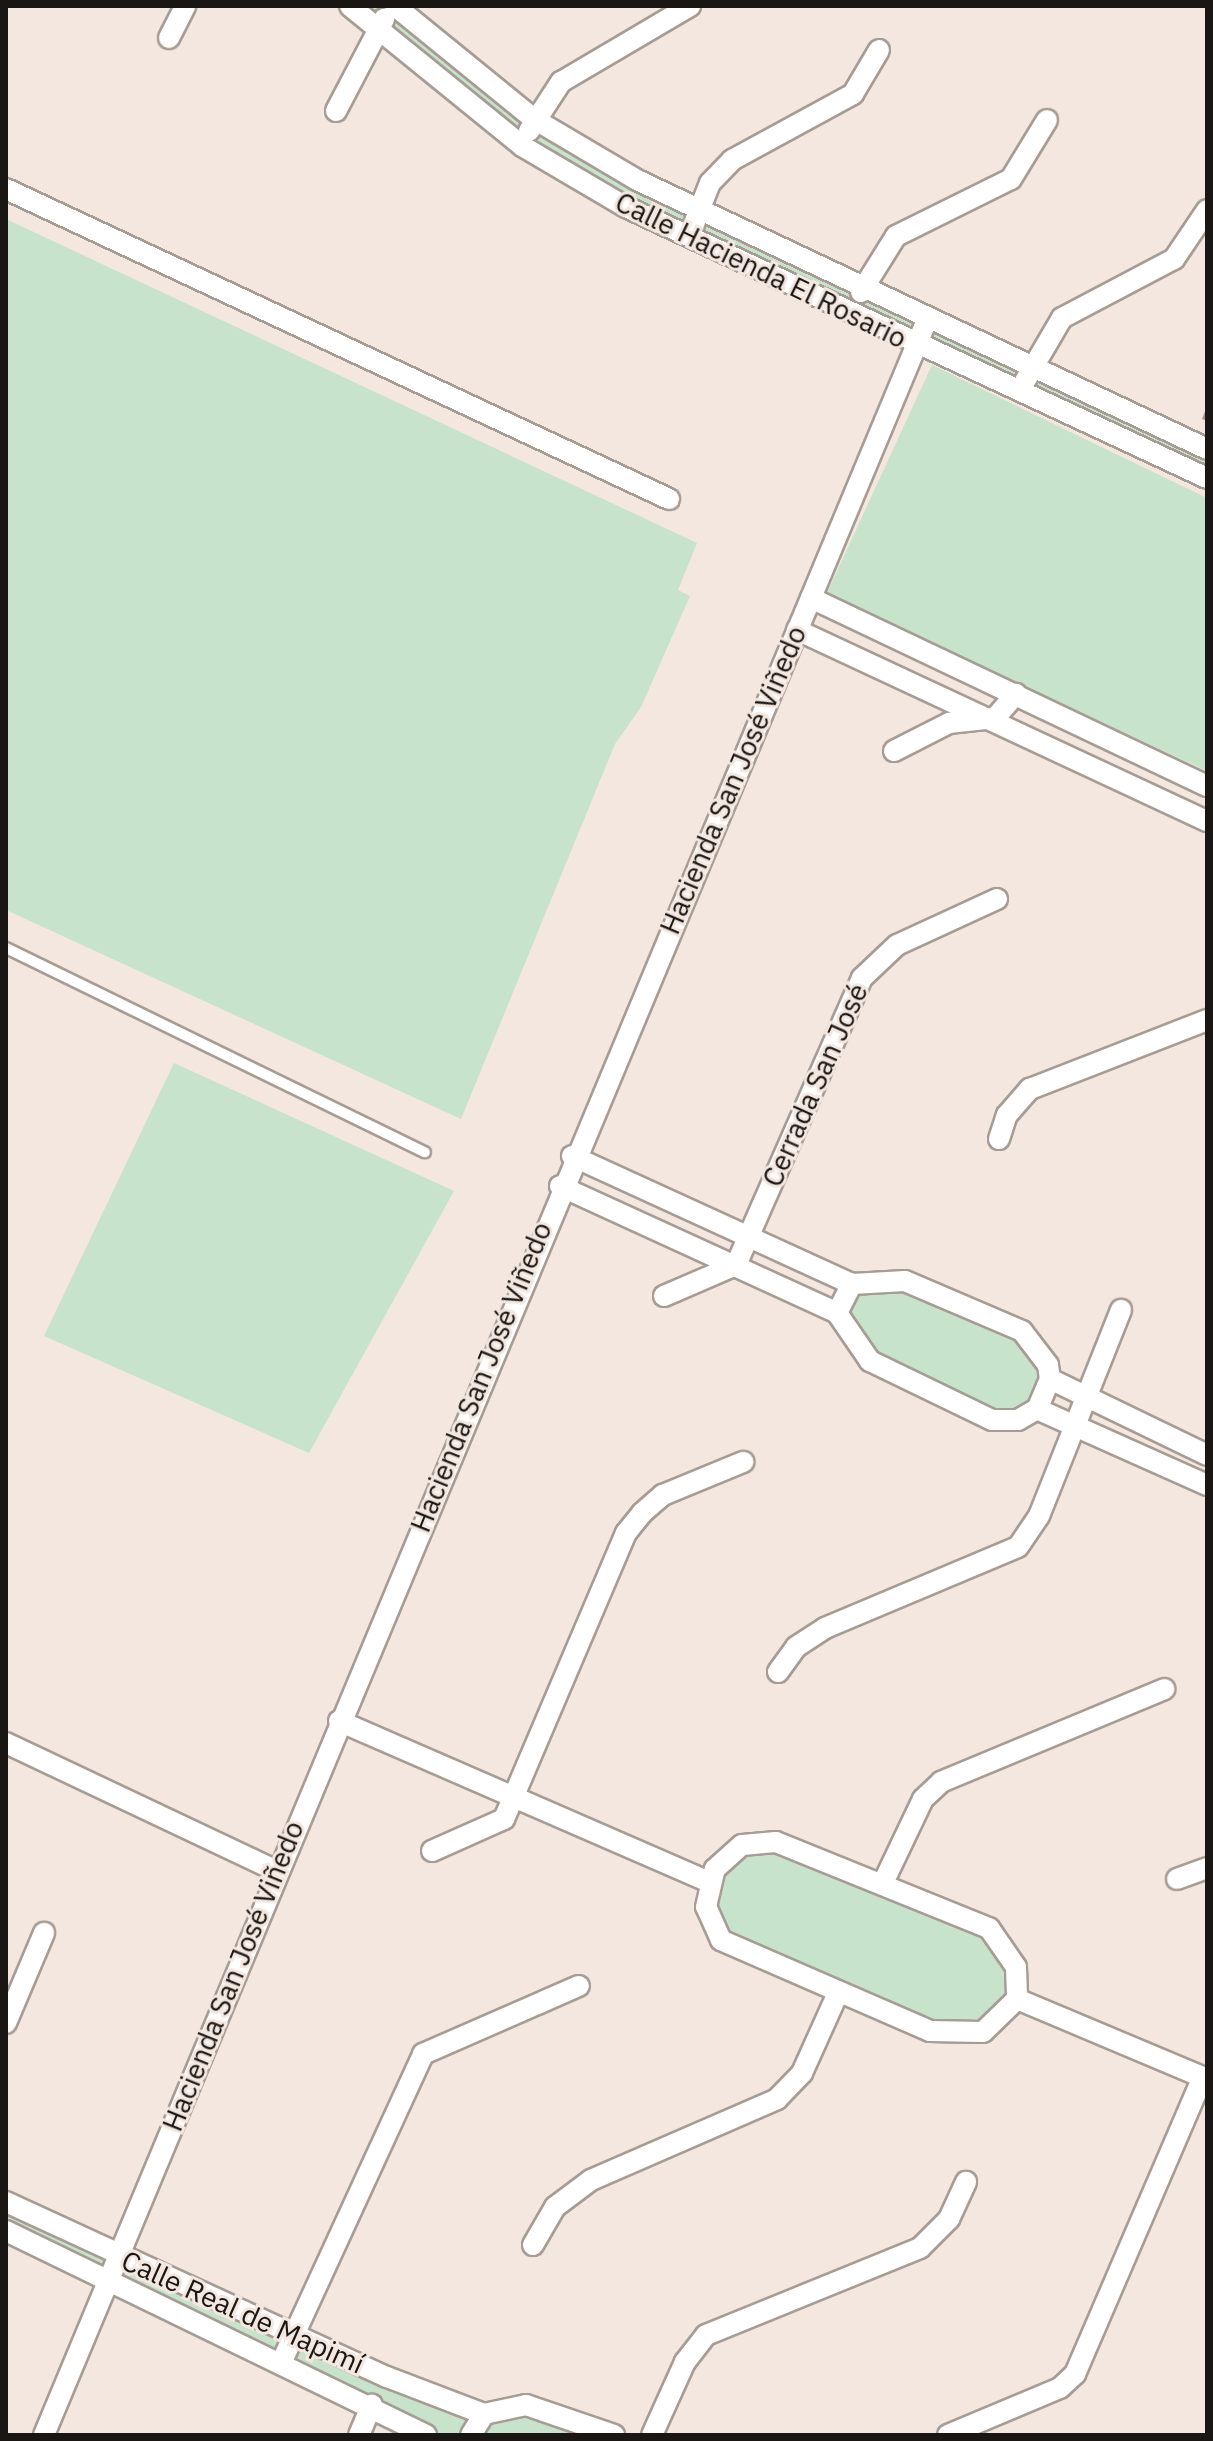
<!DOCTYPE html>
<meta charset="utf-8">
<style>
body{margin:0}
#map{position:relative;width:1213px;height:2441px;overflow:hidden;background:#f3e7df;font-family:"IBM Plex Sans",sans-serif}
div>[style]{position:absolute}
.green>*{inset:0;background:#c7e3cb}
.roads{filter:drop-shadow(2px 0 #a79c94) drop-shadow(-2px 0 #a79c94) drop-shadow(0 2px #a79c94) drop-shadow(0 -2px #a79c94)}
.service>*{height:10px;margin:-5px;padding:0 5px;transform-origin:5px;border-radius:5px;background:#fff}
.minor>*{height:20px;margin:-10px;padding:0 10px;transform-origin:10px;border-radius:10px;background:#fff}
.wall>*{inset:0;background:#b59680}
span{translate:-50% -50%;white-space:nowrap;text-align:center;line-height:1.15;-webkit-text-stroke:6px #f3e7df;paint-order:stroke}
.street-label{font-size:28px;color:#1a1613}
.frame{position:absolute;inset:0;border:8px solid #1a1613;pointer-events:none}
</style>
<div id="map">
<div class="green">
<i style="clip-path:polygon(356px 6px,390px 6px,527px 119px,1207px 454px,1207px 474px,698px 238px,545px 155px)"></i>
<i style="clip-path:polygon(6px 219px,697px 543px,678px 590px,690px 596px,641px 707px,615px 744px,461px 1119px,6px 910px)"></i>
<i style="clip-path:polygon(932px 365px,1207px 498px,1207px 771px,826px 595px)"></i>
<i style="clip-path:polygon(174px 1063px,454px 1191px,309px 1453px,44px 1336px)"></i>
<i style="clip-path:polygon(871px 1285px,905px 1285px,1020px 1333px,1045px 1376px,1031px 1406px,997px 1417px,891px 1371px,844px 1314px,852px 1295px)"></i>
<i style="clip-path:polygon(774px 1845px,998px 1940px,1013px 1984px,1006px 2001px,971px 2030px,930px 2027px,744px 1948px,713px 1918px,727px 1861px)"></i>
<i style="clip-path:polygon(6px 2198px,475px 2415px,464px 2435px,435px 2435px,6px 2226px)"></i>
<i style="clip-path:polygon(526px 2409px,601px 2435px,480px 2435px,497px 2417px)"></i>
</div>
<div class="roads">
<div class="service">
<i style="left:6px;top:948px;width:466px;rotate:26deg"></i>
</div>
<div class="minor">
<i style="left:350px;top:6px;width:222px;rotate:39.1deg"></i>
<i style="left:522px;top:146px;width:121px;rotate:30.4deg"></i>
<i style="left:626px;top:207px;width:641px;rotate:25.01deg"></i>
<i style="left:395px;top:6px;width:179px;rotate:39.1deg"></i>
<i style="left:534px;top:119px;width:120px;rotate:30.6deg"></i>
<i style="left:637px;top:180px;width:630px;rotate:25.26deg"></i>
<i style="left:169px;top:38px;width:36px;rotate:-63deg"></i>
<i style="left:336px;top:111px;width:104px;rotate:-62.4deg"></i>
<i style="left:529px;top:131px;width:59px;rotate:-56.9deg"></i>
<i style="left:561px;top:82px;width:150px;rotate:-30.5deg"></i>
<i style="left:6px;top:189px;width:732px;rotate:25.06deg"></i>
<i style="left:694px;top:224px;width:44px;rotate:-68.7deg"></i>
<i style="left:710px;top:183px;width:32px;rotate:-46deg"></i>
<i style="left:732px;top:160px;width:138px;rotate:-28.6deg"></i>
<i style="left:853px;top:94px;width:51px;rotate:-59.4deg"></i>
<i style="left:861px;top:292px;width:66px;rotate:-58deg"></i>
<i style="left:896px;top:236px;width:128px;rotate:-26.4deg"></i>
<i style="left:1011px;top:179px;width:69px;rotate:-58.6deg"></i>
<i style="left:1025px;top:381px;width:73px;rotate:-59.6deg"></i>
<i style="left:1062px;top:318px;width:127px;rotate:-27.8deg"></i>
<i style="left:1174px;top:259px;width:59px;rotate:-56deg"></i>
<i style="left:811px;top:598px;width:438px;rotate:25.4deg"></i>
<i style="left:797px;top:630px;width:452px;rotate:25deg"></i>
<i style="left:894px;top:751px;width:62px;rotate:-27deg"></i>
<i style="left:949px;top:723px;width:46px;rotate:-6.2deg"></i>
<i style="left:995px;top:718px;width:32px;rotate:-49deg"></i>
<i style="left:999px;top:1139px;width:25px;rotate:-72deg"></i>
<i style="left:1007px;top:1115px;width:35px;rotate:-49deg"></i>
<i style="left:1030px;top:1089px;width:190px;rotate:-21.3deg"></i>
<i style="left:572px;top:1156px;width:308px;rotate:24.6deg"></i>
<i style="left:852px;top:1284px;width:53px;rotate:-3.2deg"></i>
<i style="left:905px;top:1281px;width:127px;rotate:23.1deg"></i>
<i style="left:1022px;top:1331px;width:43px;rotate:52.6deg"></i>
<i style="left:1048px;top:1365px;width:14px;rotate:82deg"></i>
<i style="left:1050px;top:1379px;width:33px;rotate:113deg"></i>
<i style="left:1037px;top:1409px;width:22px;rotate:150deg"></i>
<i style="left:1018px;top:1420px;width:26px;rotate:180deg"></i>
<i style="left:992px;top:1420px;width:136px;rotate:-154.2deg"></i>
<i style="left:870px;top:1361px;width:58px;rotate:-124.5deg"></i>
<i style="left:837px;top:1313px;width:33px;rotate:-63deg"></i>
<i style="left:560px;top:1186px;width:305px;rotate:24.6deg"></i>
<i style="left:664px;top:1296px;width:78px;rotate:-23.3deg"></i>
<i style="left:736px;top:1265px;width:313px;rotate:-66.3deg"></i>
<i style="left:862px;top:978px;width:48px;rotate:-43.3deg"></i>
<i style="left:897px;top:945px;width:110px;rotate:-24.7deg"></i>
<i style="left:1050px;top:1379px;width:174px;rotate:25.8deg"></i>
<i style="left:1037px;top:1409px;width:186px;rotate:24.1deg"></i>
<i style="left:778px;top:1672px;width:31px;rotate:-54deg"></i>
<i style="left:796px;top:1647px;width:35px;rotate:-33deg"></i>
<i style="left:825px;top:1628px;width:209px;rotate:-22.8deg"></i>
<i style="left:1018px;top:1547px;width:37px;rotate:-56deg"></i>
<i style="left:1039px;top:1516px;width:222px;rotate:-68.3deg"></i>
<i style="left:339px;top:1721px;width:404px;rotate:23.5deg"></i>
<i style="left:6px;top:1743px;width:300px;rotate:25.3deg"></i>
<i style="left:776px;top:1842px;width:230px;rotate:22deg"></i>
<i style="left:989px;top:1928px;width:47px;rotate:55.3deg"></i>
<i style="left:1016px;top:1967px;width:32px;rotate:88deg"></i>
<i style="left:1017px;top:1999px;width:47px;rotate:135.9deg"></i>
<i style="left:983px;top:2032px;width:53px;rotate:-178.9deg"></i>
<i style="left:930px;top:2031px;width:228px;rotate:-156.5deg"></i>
<i style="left:721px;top:1940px;width:36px;rotate:-114deg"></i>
<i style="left:706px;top:1907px;width:39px;rotate:-77deg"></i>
<i style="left:715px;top:1869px;width:36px;rotate:-42deg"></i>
<i style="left:742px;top:1845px;width:34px;rotate:-5deg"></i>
<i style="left:432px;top:1851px;width:79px;rotate:-24deg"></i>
<i style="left:504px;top:1819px;width:311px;rotate:-66.9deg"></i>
<i style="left:626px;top:1533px;width:26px;rotate:-51deg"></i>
<i style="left:642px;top:1513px;width:28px;rotate:-41deg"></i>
<i style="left:663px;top:1495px;width:87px;rotate:-22.4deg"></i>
<i style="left:1177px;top:1879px;width:32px;rotate:-20deg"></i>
<i style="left:883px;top:1883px;width:93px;rotate:-64.5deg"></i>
<i style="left:923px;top:1799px;width:25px;rotate:-43deg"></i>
<i style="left:941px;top:1782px;width:242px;rotate:-22.6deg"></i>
<i style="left:1017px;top:1999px;width:206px;rotate:22.8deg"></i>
<i style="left:6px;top:2023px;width:98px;rotate:-67.1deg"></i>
<i style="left:6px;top:2202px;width:419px;rotate:24.7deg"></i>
<i style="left:387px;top:2377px;width:104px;rotate:20.9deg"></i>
<i style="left:6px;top:2231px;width:467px;rotate:25.9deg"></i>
<i style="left:533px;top:2245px;width:44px;rotate:-59.9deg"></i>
<i style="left:555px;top:2207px;width:45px;rotate:-36.9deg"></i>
<i style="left:591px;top:2180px;width:203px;rotate:-23.5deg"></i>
<i style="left:777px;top:2099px;width:36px;rotate:-46deg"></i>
<i style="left:802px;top:2073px;width:88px;rotate:-65.8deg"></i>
<i style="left:282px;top:2361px;width:338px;rotate:-65.3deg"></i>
<i style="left:423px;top:2054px;width:170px;rotate:-23.6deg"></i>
<i style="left:44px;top:2435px;width:2290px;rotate:-67.34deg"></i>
<i style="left:359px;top:2435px;width:33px;rotate:-67deg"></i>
<i style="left:471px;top:2435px;width:25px;rotate:-58deg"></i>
<i style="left:484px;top:2414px;width:43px;rotate:-12.1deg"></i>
<i style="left:526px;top:2405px;width:93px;rotate:18.8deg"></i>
<i style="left:652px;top:2435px;width:80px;rotate:-65.7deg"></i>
<i style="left:685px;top:2362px;width:34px;rotate:-52deg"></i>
<i style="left:706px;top:2335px;width:231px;rotate:-22.1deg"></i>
<i style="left:920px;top:2248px;width:41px;rotate:-45deg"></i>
<i style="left:949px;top:2219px;width:41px;rotate:-65.3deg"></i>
<i style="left:948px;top:2435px;width:121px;rotate:-22.8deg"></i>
<i style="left:1060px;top:2388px;width:21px;rotate:-43deg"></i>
<i style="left:1075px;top:2374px;width:323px;rotate:-66.7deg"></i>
</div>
</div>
<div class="wall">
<i style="clip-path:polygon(1207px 406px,1207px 421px,1202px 419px)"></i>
</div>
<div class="street-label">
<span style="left:761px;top:270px;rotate:26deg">Calle Hacienda El Rosario</span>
<span style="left:733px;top:780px;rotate:-67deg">Hacienda San José Viñedo</span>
<span style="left:815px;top:1085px;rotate:-66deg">Cerrada San José</span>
<span style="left:481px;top:1377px;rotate:-68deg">Hacienda San José Viñedo</span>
<span style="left:233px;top:1976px;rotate:-68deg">Hacienda San José Viñedo</span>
<span style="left:243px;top:2312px;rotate:24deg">Calle Real de Mapimí</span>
</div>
<div class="frame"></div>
</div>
